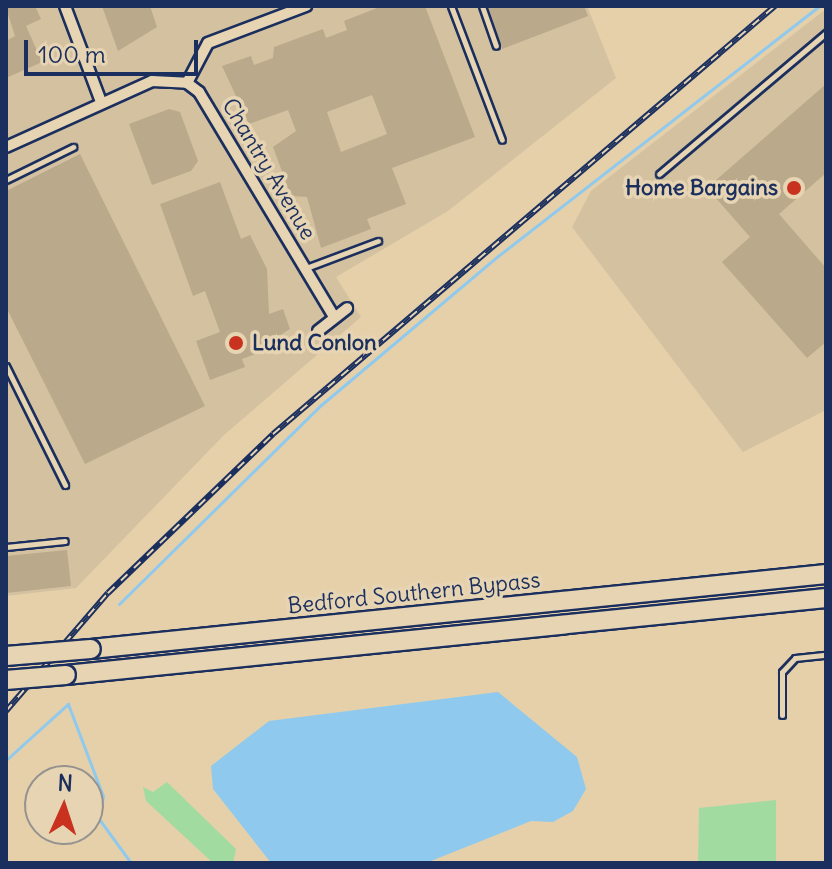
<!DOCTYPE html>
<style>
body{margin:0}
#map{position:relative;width:832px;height:869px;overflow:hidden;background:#e5d0aa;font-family:Delius,sans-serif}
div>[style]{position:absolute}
.built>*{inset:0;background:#d4c1a0}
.green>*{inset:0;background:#a2dba0}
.water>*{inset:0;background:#8fcaee}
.stream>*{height:3px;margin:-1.5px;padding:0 1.5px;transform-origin:1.5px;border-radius:1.5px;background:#8fcaee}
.building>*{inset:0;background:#bba98c}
.roads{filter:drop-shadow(2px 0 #1b2f5e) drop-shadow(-2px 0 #1b2f5e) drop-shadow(0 2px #1b2f5e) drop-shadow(0 -2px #1b2f5e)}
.lane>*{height:5px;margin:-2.5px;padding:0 2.5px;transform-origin:2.5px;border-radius:2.5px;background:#e6d4b2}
.street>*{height:10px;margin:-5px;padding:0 5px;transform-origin:5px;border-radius:5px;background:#e6d4b2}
.highway>*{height:18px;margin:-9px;padding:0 9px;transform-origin:9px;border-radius:9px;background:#e6d4b2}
.rail>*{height:6px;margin-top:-3px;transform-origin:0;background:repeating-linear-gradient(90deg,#e6d4b2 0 9px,#1b2f5e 0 18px);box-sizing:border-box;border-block:2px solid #1b2f5e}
.bridges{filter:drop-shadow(2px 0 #1b2f5e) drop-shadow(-2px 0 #1b2f5e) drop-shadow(0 2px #1b2f5e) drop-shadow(0 -2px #1b2f5e)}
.highway-bridge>*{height:18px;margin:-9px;padding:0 9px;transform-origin:9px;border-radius:9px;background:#e6d4b2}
.dots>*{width:22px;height:22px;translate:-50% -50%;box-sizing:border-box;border:4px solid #e6d4b2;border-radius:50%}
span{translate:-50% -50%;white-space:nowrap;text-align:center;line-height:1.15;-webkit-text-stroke:7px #e6d4b2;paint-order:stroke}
.street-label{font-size:22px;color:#1b2f5e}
.poi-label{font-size:22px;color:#1b2f5e;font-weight:700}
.right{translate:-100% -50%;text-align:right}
.left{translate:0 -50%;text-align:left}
.frame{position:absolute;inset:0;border:8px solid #1b2f5e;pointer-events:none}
.north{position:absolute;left:24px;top:765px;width:80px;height:80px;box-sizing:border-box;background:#e6d4b2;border:2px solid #959290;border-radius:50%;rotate:3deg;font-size:22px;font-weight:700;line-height:32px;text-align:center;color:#1b2f5e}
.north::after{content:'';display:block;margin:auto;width:28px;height:36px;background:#c8321e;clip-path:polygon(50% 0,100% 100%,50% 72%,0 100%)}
.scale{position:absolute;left:24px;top:40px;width:174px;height:36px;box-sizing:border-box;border:4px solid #1b2f5e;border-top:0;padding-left:10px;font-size:24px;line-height:28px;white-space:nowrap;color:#1b2f5e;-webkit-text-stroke:6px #e6d4b2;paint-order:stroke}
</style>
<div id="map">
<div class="built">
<i style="clip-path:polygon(6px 6px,587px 6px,616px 78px,448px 211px,336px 277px,361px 317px,224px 435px,76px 588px,6px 596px)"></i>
<i style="clip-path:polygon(826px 9px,826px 410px,743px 452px,572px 227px,591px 191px)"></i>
</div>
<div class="green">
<i style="clip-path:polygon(167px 782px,236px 849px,233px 863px,213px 863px,146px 801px,143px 787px,153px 792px)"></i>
<i style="clip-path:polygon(776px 800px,776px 863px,698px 863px,699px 808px)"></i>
</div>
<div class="water">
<i style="clip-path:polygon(498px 692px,577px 757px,586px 789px,573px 811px,553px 822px,531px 821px,426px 863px,271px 863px,213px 789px,211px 766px,269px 721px)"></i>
</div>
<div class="stream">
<i style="left:119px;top:604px;width:284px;rotate:-44.6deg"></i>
<i style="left:321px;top:405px;width:231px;rotate:-40.1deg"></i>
<i style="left:498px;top:256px;width:407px;rotate:-37.9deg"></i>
<i style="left:6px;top:760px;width:84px;rotate:-42.1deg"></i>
<i style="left:68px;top:704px;width:98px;rotate:69.2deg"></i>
<i style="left:103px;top:796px;width:23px;rotate:100deg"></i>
<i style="left:99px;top:819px;width:54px;rotate:54deg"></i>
</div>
<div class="building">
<i style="clip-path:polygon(35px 6px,41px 19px,26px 26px,42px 62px,6px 78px,6px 41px,15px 36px,6px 8px)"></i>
<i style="clip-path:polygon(102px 6px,150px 6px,157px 27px,118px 51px)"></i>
<i style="clip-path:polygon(evenodd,382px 6px,425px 6px,475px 137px,392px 168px,406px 204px,367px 219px,371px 229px,321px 248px,307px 197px,291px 196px,273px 147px,296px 131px,288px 110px,249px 124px,222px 66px,251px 56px,254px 65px,273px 58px,274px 47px,323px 29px,326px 38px,347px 30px,344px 21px,382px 6px,372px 95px,387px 134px,341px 152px,327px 112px,372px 95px)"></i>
<i style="clip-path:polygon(488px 6px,584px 6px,588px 16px,502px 49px)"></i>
<i style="clip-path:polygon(826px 84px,826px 173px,779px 214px,826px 268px,826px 342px,807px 358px,722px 262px,750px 237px,707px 188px)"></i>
<i style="clip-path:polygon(169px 109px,180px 112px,198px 161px,191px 171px,152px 185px,129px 124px)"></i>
<i style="clip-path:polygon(80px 154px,205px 406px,85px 464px,6px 307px,6px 191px)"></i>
<i style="clip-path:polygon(220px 182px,241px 239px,250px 235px,267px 269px,269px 314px,283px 309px,290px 329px,274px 339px,277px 346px,242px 359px,245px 367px,210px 380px,196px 341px,220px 332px,205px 291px,193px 296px,160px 204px)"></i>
<i style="clip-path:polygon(67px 550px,71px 586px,6px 593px,6px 556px)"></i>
</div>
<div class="roads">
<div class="lane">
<i style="left:451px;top:6px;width:143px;rotate:69.2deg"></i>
<i style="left:482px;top:6px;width:42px;rotate:70.7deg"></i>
<i style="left:659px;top:174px;width:219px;rotate:-40.2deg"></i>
<i style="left:6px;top:180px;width:75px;rotate:-26.2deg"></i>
<i style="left:306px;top:268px;width:77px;rotate:-20.6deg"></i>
<i style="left:6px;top:366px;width:133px;rotate:63.6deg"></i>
<i style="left:6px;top:547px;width:59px;rotate:-5.8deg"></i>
<i style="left:782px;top:715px;width:43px;rotate:-90deg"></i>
<i style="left:782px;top:672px;width:19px;rotate:-47deg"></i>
<i style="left:795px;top:658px;width:31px;rotate:-6deg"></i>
</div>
<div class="street">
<i style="left:65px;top:6px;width:103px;rotate:69.4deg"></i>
<i style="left:187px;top:83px;width:45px;rotate:-62.3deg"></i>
<i style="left:208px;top:43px;width:105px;rotate:-20.7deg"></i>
<i style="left:6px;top:147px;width:160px;rotate:-24.3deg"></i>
<i style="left:152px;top:81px;width:35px;rotate:3deg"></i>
<i style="left:187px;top:83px;width:15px;rotate:37deg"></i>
<i style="left:199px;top:92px;width:262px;rotate:59deg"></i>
<i style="left:318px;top:331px;width:37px;rotate:-38deg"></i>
</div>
<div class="highway">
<i style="left:91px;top:649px;width:739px;rotate:-5.83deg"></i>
<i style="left:66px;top:675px;width:764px;rotate:-5.79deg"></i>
</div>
</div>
<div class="rail">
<i style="left:6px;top:711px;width:156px;rotate:-49.2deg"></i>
<i style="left:108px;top:593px;width:229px;rotate:-43.9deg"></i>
<i style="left:273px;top:434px;width:660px;rotate:-40.45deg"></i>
</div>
<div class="bridges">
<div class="highway-bridge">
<i style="left:6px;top:656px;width:85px;rotate:-4.7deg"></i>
<i style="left:6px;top:680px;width:60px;rotate:-4.8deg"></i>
</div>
</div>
<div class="dots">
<i style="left:794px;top:188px;background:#c8321e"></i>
<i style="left:236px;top:343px;background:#c8321e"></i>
</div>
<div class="street-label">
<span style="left:269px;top:169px;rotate:59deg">Chantry Avenue</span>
<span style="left:414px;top:593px;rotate:-6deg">Bedford Southern Bypass</span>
</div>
<div class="poi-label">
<span class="right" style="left:778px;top:188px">Home Bargains</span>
<span class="left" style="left:252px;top:343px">Lund Conlon</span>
</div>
<div class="frame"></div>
<div class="north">N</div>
<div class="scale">100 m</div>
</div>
